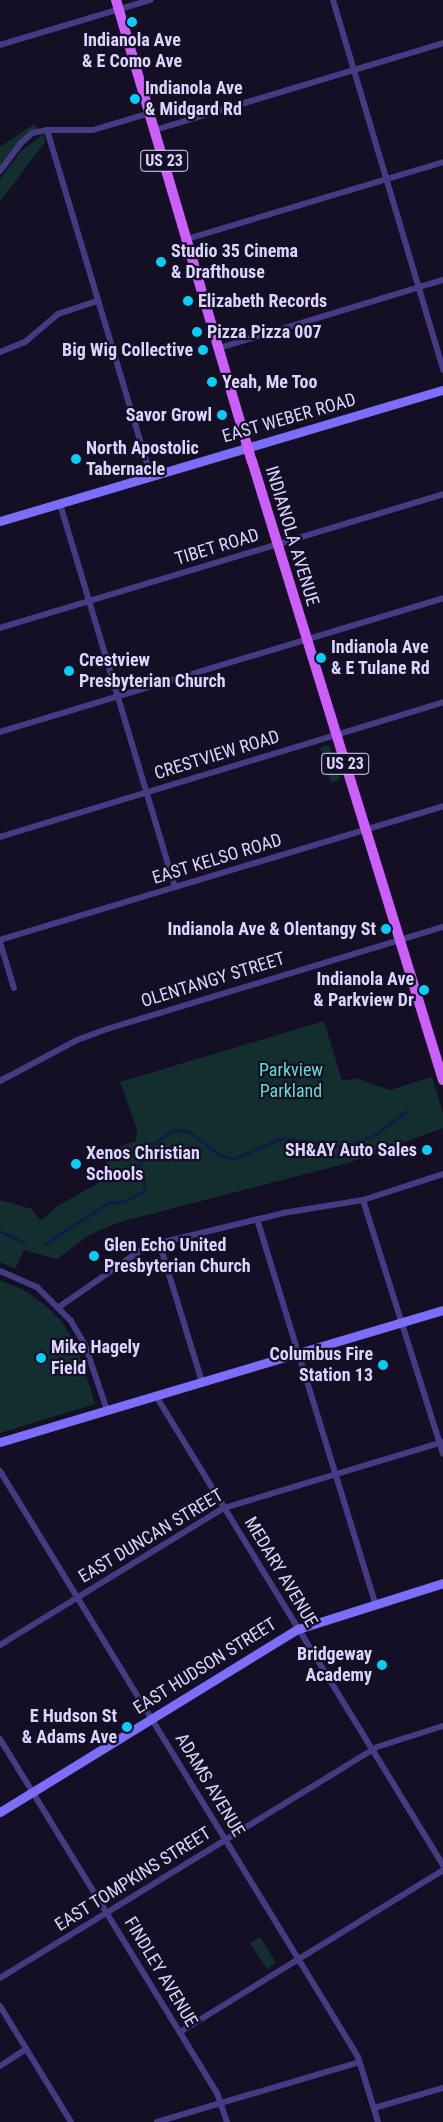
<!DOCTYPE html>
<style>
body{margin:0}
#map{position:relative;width:443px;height:2122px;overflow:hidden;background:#150f25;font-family:"Roboto Condensed",sans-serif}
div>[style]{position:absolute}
.green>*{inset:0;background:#132e2f}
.stream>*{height:2.5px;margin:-1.25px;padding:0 1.25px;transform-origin:1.25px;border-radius:1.25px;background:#0d1e46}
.street>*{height:6px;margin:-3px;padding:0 3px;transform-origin:3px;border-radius:3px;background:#443c83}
.secondary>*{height:9px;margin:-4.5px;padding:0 4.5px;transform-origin:4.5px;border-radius:4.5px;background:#7c6efb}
.primary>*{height:10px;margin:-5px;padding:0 5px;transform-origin:5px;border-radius:5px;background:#cc5ffb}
.dots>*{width:14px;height:14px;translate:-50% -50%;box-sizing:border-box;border:2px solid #150f25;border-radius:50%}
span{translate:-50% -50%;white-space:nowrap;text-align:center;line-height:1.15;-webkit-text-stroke:4.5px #150f25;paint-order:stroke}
.shield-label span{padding:1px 4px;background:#150f25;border:1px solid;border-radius:4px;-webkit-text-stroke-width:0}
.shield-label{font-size:16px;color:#dcd4fe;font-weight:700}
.poi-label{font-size:18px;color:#dcd4fe;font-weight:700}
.left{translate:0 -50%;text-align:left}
.right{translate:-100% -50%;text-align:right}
.street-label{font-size:18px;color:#dcd4fe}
.park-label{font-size:18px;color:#62ddc7}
</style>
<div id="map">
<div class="green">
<i style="clip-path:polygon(34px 124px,38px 128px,32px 131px,0 171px,0 147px)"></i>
<i style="clip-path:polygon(44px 134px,45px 142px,0 202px,0 179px,21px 151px)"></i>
<i style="clip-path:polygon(329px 745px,340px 780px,331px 783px,320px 748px)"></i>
<i style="clip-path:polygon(324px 1021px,342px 1081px,356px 1078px,390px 1090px,432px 1077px,443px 1113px,443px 1128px,348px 1163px,120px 1222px,89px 1235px,57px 1259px,24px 1250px,15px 1269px,0 1262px,0 1200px,32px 1209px,39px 1219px,43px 1219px,56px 1207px,107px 1178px,105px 1165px,113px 1149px,136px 1141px,137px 1129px,120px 1082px)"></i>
<i style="clip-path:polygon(0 1280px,24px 1290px,45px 1305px,63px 1323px,78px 1349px,95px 1404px,0 1433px)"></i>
<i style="clip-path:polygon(260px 1937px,276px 1963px,267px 1969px,250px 1943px)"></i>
</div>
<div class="stream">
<i style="left:0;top:1231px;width:26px;rotate:25deg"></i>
<i style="left:45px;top:1244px;width:75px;rotate:-33.1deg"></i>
<i style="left:108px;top:1203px;width:17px;rotate:-7deg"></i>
<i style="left:125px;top:1201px;width:19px;rotate:-28deg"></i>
<i style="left:142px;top:1192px;width:6px;rotate:-59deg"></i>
<i style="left:145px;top:1187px;width:21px;rotate:-107deg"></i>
<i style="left:139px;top:1167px;width:8px;rotate:-67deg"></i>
<i style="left:142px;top:1160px;width:19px;rotate:-55deg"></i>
<i style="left:153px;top:1144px;width:25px;rotate:-34deg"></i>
<i style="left:174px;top:1130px;width:14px;rotate:4deg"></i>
<i style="left:188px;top:1131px;width:38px;rotate:37deg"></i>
<i style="left:218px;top:1154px;width:17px;rotate:17deg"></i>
<i style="left:234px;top:1159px;width:52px;rotate:-23.6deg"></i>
<i style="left:282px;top:1138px;width:57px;rotate:8.1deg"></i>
<i style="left:338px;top:1146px;width:18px;rotate:-9deg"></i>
<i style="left:356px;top:1143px;width:22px;rotate:-24deg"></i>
<i style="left:376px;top:1134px;width:38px;rotate:-37deg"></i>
</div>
<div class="street">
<i style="left:333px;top:0;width:386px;rotate:73.4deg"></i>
<i style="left:0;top:45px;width:157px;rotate:-16.7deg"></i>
<i style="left:47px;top:130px;width:361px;rotate:73.3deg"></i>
<i style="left:155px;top:130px;width:301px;rotate:-16.8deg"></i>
<i style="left:0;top:171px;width:35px;rotate:-53deg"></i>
<i style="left:21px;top:143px;width:15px;rotate:-42deg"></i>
<i style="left:32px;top:133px;width:15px;rotate:-11deg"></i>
<i style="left:47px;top:130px;width:46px"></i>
<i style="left:93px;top:130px;width:59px;rotate:-16.6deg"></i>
<i style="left:187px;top:239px;width:267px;rotate:-16.7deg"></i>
<i style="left:219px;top:348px;width:234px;rotate:-16.9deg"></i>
<i style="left:0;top:352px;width:27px;rotate:-22deg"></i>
<i style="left:25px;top:342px;width:43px;rotate:-40.3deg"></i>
<i style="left:58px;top:314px;width:41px;rotate:-18.4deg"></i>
<i style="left:60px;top:504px;width:400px;rotate:73.3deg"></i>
<i style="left:0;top:628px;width:463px;rotate:-16.8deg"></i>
<i style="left:0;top:732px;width:463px;rotate:-16.8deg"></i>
<i style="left:0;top:837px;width:463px;rotate:-16.9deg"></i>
<i style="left:0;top:940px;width:463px;rotate:-16.8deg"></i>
<i style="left:0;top:942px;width:48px;rotate:73.1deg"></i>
<i style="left:0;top:1081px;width:87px;rotate:-28deg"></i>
<i style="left:77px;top:1040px;width:32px;rotate:-20deg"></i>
<i style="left:107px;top:1029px;width:351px;rotate:-16.9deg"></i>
<i style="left:363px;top:1200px;width:266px;rotate:72.5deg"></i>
<i style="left:257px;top:1219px;width:402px;rotate:72.9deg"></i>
<i style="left:159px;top:1242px;width:146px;rotate:72.9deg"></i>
<i style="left:0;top:1271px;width:40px;rotate:23.4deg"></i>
<i style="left:37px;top:1287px;width:48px;rotate:45deg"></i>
<i style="left:71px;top:1321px;width:28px;rotate:60deg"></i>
<i style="left:85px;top:1345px;width:69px;rotate:71.3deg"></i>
<i style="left:59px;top:1307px;width:107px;rotate:-34.7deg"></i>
<i style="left:147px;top:1246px;width:140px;rotate:-13.6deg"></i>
<i style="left:283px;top:1213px;width:81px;rotate:-9.2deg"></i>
<i style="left:363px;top:1200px;width:84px;rotate:-18deg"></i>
<i style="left:156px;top:1396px;width:550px;rotate:58.54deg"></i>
<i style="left:0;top:1471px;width:642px;rotate:58.56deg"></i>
<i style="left:335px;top:2019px;width:44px;rotate:58.8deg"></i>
<i style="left:358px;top:2057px;width:68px;rotate:72.9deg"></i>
<i style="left:0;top:1645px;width:263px;rotate:-31.5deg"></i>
<i style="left:224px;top:1508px;width:229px;rotate:-16.8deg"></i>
<i style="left:0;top:1739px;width:415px;rotate:58.5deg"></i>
<i style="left:217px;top:2093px;width:31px;rotate:71deg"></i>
<i style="left:0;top:1978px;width:442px;rotate:-31.5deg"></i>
<i style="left:377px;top:1747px;width:69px;rotate:-17.7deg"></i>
<i style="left:0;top:2006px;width:136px;rotate:58.5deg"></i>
<i style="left:180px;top:2032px;width:309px;rotate:-31.6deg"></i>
<i style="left:0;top:2066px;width:31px;rotate:-33deg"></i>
<i style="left:374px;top:2108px;width:72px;rotate:-16.2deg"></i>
<i style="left:157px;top:2122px;width:211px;rotate:-16.5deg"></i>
</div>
<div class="secondary">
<i style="left:0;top:521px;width:462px;rotate:-16.5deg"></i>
<i style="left:0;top:1442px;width:462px;rotate:-16.6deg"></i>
<i style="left:0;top:1812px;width:350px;rotate:-31.6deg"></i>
<i style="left:298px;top:1629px;width:152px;rotate:-17.6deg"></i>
</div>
<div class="primary">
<i style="left:116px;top:0;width:481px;rotate:73.6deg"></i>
<i style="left:252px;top:461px;width:648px;rotate:72.85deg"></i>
</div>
<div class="dots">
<i style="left:132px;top:22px;background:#07cdf8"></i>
<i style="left:135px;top:99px;background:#07cdf8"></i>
<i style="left:161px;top:262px;background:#07cdf8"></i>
<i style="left:188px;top:301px;background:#07cdf8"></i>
<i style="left:197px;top:332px;background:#07cdf8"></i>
<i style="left:203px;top:350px;background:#07cdf8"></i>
<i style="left:212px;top:382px;background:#07cdf8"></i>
<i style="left:222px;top:415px;background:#07cdf8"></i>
<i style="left:76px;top:459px;background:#07cdf8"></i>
<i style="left:321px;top:658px;background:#07cdf8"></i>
<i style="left:69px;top:671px;background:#07cdf8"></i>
<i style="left:386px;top:929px;background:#07cdf8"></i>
<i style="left:424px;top:990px;background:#07cdf8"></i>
<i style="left:427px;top:1150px;background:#07cdf8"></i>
<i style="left:76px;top:1164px;background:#07cdf8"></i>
<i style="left:94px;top:1256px;background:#07cdf8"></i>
<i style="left:41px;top:1358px;background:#07cdf8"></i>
<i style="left:383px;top:1365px;background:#07cdf8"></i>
<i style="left:382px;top:1665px;background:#07cdf8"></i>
<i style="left:127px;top:1727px;background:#07cdf8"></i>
</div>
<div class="shield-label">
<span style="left:164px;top:161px">US 23</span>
<span style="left:345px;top:764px">US 23</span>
</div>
<div class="poi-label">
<span style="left:132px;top:51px">Indianola Ave<br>&amp; E Como Ave</span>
<span class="left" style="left:145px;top:99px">Indianola Ave<br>&amp; Midgard Rd</span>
<span class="left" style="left:171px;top:262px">Studio 35 Cinema<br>&amp; Drafthouse</span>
<span class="left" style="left:198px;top:301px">Elizabeth Records</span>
<span class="left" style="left:207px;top:332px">Pizza Pizza 007</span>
<span class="right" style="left:193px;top:350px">Big Wig Collective</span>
<span class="left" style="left:222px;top:382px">Yeah, Me Too</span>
<span class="right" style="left:212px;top:415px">Savor Growl</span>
<span class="left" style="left:86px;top:459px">North Apostolic<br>Tabernacle</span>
<span class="left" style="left:331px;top:658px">Indianola Ave<br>&amp; E Tulane Rd</span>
<span class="left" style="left:79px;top:671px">Crestview<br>Presbyterian Church</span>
<span class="right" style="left:376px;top:929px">Indianola Ave &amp; Olentangy St</span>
<span class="right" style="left:414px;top:990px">Indianola Ave<br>&amp; Parkview Dr</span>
<span class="right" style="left:417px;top:1150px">SH&amp;AY Auto Sales</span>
<span class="left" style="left:86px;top:1164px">Xenos Christian<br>Schools</span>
<span class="left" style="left:104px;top:1256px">Glen Echo United<br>Presbyterian Church</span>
<span class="left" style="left:51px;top:1358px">Mike Hagely<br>Field</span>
<span class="right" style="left:373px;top:1365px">Columbus Fire<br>Station 13</span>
<span class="right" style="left:372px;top:1665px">Bridgeway<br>Academy</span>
<span class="right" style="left:117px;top:1727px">E Hudson St<br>&amp; Adams Ave</span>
</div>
<div class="street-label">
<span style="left:289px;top:418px;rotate:-16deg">EAST WEBER ROAD</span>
<span style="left:292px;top:536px;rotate:73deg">INDIANOLA AVENUE</span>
<span style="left:217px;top:547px;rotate:-17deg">TIBET ROAD</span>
<span style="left:217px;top:755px;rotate:-17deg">CRESTVIEW ROAD</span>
<span style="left:217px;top:859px;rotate:-17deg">EAST KELSO ROAD</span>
<span style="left:213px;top:980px;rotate:-17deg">OLENTANGY STREET</span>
<span style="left:151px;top:1536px;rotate:-31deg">EAST DUNCAN STREET</span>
<span style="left:281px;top:1572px;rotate:59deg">MEDARY AVENUE</span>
<span style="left:205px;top:1666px;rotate:-32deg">EAST HUDSON STREET</span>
<span style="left:210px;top:1785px;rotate:59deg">ADAMS AVENUE</span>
<span style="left:133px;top:1879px;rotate:-32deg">EAST TOMPKINS STREET</span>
<span style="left:161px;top:1972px;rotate:59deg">FINDLEY AVENUE</span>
</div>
<div class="park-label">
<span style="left:291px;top:1081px">Parkview<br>Parkland</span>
</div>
</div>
